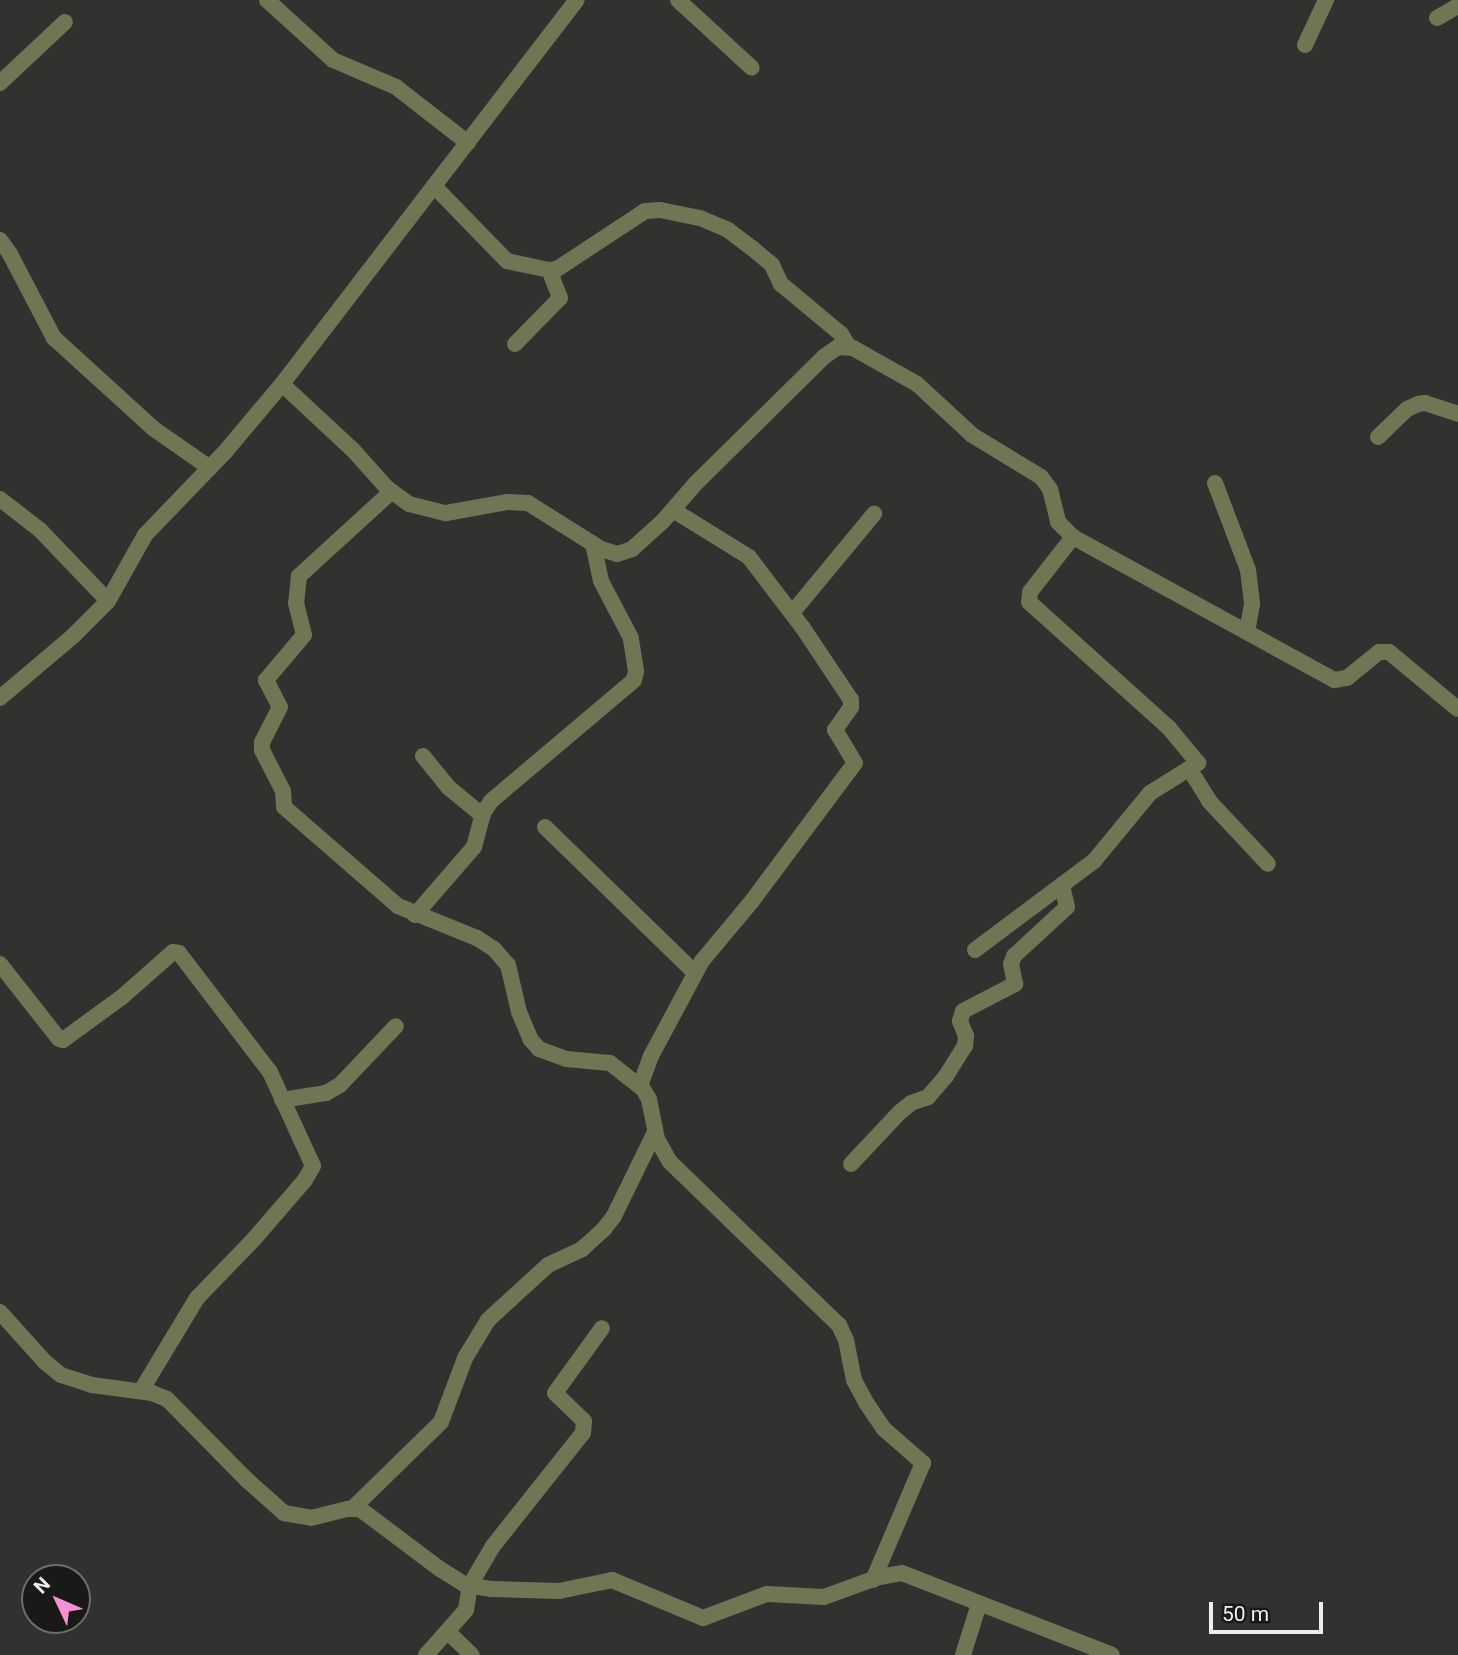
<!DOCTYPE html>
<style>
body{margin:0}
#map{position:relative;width:1458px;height:1655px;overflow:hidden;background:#31312f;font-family:Roboto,sans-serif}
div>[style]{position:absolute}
.minor>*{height:16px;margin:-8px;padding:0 8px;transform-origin:8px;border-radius:8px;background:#727554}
span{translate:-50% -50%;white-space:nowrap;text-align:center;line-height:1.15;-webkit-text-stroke:6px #191918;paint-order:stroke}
.north{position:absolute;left:21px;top:1564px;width:70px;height:70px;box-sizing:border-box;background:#191918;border:2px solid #6e6f6d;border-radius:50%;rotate:314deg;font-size:19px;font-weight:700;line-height:28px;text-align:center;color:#eeefed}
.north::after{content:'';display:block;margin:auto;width:24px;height:32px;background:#f591d2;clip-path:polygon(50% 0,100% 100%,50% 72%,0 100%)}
.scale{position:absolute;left:1209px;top:1602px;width:114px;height:32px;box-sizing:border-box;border:4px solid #eeefed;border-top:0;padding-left:9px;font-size:21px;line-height:24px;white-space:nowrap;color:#eeefed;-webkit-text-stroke:5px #191918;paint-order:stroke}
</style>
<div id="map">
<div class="minor">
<i style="left:267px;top:0;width:89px;rotate:42.3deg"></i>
<i style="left:333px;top:60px;width:69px;rotate:23.2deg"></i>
<i style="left:396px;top:87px;width:91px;rotate:37.9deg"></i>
<i style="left:678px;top:0;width:100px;rotate:42.6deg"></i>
<i style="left:1437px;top:18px;width:24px;rotate:-30deg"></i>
<i style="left:1305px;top:45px;width:50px;rotate:-65deg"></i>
<i style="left:0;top:83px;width:89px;rotate:-43.2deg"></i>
<i style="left:434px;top:186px;width:105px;rotate:45.8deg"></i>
<i style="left:507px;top:261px;width:43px;rotate:12.1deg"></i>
<i style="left:549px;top:270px;width:8px;rotate:-7deg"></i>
<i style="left:557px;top:269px;width:105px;rotate:-33.4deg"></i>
<i style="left:645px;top:211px;width:15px;rotate:-4deg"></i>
<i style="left:660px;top:210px;width:41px;rotate:11.3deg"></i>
<i style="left:700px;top:218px;width:30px;rotate:23deg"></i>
<i style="left:728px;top:230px;width:30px;rotate:37deg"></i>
<i style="left:752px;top:248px;width:26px;rotate:40deg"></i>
<i style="left:772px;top:265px;width:21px;rotate:65deg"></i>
<i style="left:781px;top:284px;width:78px;rotate:39.8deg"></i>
<i style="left:841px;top:334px;width:15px;rotate:58deg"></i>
<i style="left:0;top:240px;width:17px;rotate:54deg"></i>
<i style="left:10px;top:254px;width:95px;rotate:62.4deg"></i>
<i style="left:54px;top:338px;width:135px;rotate:42.3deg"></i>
<i style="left:154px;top:429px;width:68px;rotate:34.9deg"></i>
<i style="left:515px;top:344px;width:64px;rotate:-45.6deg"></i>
<i style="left:560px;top:298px;width:30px;rotate:-111deg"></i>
<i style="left:282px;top:384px;width:97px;rotate:42.9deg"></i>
<i style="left:353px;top:450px;width:51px;rotate:48.2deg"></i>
<i style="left:387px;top:488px;width:27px;rotate:36deg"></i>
<i style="left:409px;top:504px;width:38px;rotate:14deg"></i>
<i style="left:446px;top:513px;width:63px;rotate:-10.1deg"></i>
<i style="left:508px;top:502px;width:20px;rotate:3deg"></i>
<i style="left:528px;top:503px;width:86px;rotate:32.2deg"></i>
<i style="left:601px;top:549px;width:17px;rotate:17deg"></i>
<i style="left:617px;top:554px;width:16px;rotate:-18deg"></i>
<i style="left:632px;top:549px;width:42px;rotate:-42.1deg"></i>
<i style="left:663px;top:521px;width:50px;rotate:-49deg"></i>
<i style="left:696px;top:483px;width:181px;rotate:-44.6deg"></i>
<i style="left:825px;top:356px;width:16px;rotate:-35deg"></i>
<i style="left:838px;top:347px;width:15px;rotate:4deg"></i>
<i style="left:853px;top:348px;width:73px;rotate:29.4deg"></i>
<i style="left:917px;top:384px;width:75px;rotate:42.8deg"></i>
<i style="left:972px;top:435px;width:81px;rotate:31.3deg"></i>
<i style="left:1041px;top:477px;width:15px;rotate:53deg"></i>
<i style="left:1050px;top:489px;width:34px;rotate:76deg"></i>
<i style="left:1058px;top:522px;width:21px;rotate:45deg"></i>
<i style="left:1073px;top:537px;width:298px;rotate:28.7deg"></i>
<i style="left:1334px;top:680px;width:13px;rotate:-9deg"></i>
<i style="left:1347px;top:678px;width:41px;rotate:-39.1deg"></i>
<i style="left:1379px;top:652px;width:10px"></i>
<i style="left:1389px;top:652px;width:89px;rotate:39.6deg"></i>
<i style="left:1378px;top:437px;width:40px;rotate:-44deg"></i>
<i style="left:1407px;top:409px;width:12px;rotate:-24deg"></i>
<i style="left:1418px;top:404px;width:7px;rotate:-8deg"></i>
<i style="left:1425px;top:403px;width:35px;rotate:18deg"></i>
<i style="left:1215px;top:483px;width:93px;rotate:69.2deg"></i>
<i style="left:1248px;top:570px;width:34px;rotate:83deg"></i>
<i style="left:1252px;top:604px;width:28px;rotate:100deg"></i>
<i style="left:391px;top:492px;width:125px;rotate:137.6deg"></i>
<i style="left:299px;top:576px;width:27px;rotate:96deg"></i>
<i style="left:296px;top:603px;width:33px;rotate:76deg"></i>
<i style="left:304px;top:635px;width:59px;rotate:130.2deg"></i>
<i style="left:266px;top:680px;width:30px;rotate:63deg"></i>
<i style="left:280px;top:707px;width:39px;rotate:117deg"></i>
<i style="left:262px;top:742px;width:8px;rotate:90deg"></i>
<i style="left:262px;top:750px;width:46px;rotate:62.9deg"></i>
<i style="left:283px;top:791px;width:16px;rotate:86deg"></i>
<i style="left:284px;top:807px;width:151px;rotate:41deg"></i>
<i style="left:398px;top:906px;width:85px;rotate:22.1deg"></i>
<i style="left:477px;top:938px;width:20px;rotate:33deg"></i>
<i style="left:494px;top:949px;width:21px;rotate:49deg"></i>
<i style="left:508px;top:965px;width:48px;rotate:76.8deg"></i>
<i style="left:519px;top:1012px;width:30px;rotate:67deg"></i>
<i style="left:531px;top:1040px;width:12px;rotate:48deg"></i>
<i style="left:539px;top:1049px;width:29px;rotate:20deg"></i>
<i style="left:566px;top:1059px;width:44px;rotate:5.2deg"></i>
<i style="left:610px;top:1063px;width:42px;rotate:38.2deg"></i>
<i style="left:643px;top:1089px;width:12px;rotate:59deg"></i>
<i style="left:649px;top:1099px;width:41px;rotate:78.7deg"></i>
<i style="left:657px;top:1139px;width:26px;rotate:61deg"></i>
<i style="left:670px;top:1162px;width:235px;rotate:44deg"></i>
<i style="left:839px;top:1325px;width:17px;rotate:65deg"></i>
<i style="left:846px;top:1340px;width:41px;rotate:78.7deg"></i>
<i style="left:854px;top:1380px;width:27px;rotate:62deg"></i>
<i style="left:867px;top:1404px;width:30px;rotate:56deg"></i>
<i style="left:884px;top:1429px;width:52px;rotate:41.1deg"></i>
<i style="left:923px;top:1463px;width:127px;rotate:113.1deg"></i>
<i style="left:0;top:499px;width:51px;rotate:37.8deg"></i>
<i style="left:40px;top:530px;width:98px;rotate:46.2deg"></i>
<i style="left:792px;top:613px;width:129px;rotate:-50.4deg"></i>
<i style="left:0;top:698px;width:96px;rotate:-40.3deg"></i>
<i style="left:73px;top:636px;width:49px;rotate:-45deg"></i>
<i style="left:108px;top:601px;width:76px;rotate:-60.7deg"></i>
<i style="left:145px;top:535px;width:115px;rotate:-46.1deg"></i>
<i style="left:225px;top:452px;width:89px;rotate:-50deg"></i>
<i style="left:282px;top:384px;width:484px;rotate:-52.5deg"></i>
<i style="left:423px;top:756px;width:40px;rotate:51deg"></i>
<i style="left:448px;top:787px;width:45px;rotate:39.6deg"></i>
<i style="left:1190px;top:770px;width:36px;rotate:58deg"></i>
<i style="left:1209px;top:801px;width:86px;rotate:46.9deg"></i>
<i style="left:545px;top:827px;width:209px;rotate:44.2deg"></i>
<i style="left:415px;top:915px;width:90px;rotate:-49.1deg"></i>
<i style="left:474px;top:847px;width:35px;rotate:-75deg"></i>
<i style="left:483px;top:813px;width:14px;rotate:-56deg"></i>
<i style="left:491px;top:801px;width:187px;rotate:-40.2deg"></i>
<i style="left:634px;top:680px;width:9px;rotate:-77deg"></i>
<i style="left:636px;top:671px;width:33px;rotate:-99deg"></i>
<i style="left:631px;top:638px;width:64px;rotate:-117.8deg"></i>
<i style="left:601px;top:581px;width:38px;rotate:-102deg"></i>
<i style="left:975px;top:950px;width:149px;rotate:-36.8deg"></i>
<i style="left:1094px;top:861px;width:88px;rotate:-50.5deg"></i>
<i style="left:1150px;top:793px;width:57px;rotate:-32deg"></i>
<i style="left:1198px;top:763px;width:45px;rotate:-129.6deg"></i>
<i style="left:1169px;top:728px;width:188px;rotate:-138deg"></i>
<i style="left:1029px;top:602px;width:10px;rotate:-84deg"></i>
<i style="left:1030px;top:592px;width:70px;rotate:-52deg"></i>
<i style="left:0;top:964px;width:95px;rotate:51.8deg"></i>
<i style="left:59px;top:1039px;width:4px;rotate:14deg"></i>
<i style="left:63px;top:1040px;width:73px;rotate:-36.1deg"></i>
<i style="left:122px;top:997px;width:68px;rotate:-41.4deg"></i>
<i style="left:173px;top:952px;width:6px;rotate:9deg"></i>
<i style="left:179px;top:953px;width:150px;rotate:52.6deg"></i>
<i style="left:270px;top:1072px;width:103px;rotate:65.4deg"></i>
<i style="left:313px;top:1166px;width:16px;rotate:120deg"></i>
<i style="left:305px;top:1180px;width:77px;rotate:130.8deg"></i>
<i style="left:255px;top:1238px;width:83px;rotate:134deg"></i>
<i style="left:197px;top:1298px;width:109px;rotate:121.1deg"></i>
<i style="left:640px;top:1086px;width:32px;rotate:-70deg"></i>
<i style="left:651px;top:1056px;width:108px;rotate:-61.8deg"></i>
<i style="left:702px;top:961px;width:78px;rotate:-50.2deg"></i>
<i style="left:752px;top:901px;width:172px;rotate:-53.3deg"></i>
<i style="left:855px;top:763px;width:39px;rotate:-121deg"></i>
<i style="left:835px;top:730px;width:28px;rotate:-55deg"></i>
<i style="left:851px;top:707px;width:7px;rotate:-90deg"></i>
<i style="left:851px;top:700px;width:87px;rotate:-123.7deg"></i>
<i style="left:803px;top:628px;width:89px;rotate:-127.3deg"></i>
<i style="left:749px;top:557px;width:89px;rotate:-148.3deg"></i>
<i style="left:282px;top:1100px;width:45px;rotate:-9deg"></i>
<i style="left:326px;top:1093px;width:16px;rotate:-30deg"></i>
<i style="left:340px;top:1085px;width:81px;rotate:-46.5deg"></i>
<i style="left:851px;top:1164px;width:71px;rotate:-46.7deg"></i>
<i style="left:900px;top:1112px;width:14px;rotate:-39deg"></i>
<i style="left:911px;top:1103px;width:18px;rotate:-19deg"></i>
<i style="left:928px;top:1097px;width:28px;rotate:-49deg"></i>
<i style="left:946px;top:1076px;width:36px;rotate:-58deg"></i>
<i style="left:965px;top:1046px;width:10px;rotate:-84deg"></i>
<i style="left:966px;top:1036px;width:16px;rotate:-112deg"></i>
<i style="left:960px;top:1021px;width:10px;rotate:-73deg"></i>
<i style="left:963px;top:1011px;width:59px;rotate:-27.4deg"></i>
<i style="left:1015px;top:984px;width:20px;rotate:-101deg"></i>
<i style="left:1011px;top:964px;width:9px;rotate:-69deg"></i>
<i style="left:1014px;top:956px;width:72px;rotate:-42.8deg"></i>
<i style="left:1067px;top:907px;width:23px;rotate:-103deg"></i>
<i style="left:0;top:1312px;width:67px;rotate:48deg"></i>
<i style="left:45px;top:1362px;width:21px;rotate:39deg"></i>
<i style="left:61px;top:1375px;width:33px;rotate:18deg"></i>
<i style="left:92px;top:1385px;width:61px;rotate:7.6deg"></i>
<i style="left:152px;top:1393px;width:16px;rotate:22deg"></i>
<i style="left:167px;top:1399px;width:114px;rotate:45.4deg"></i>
<i style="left:247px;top:1480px;width:50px;rotate:41.7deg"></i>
<i style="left:284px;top:1513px;width:27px;rotate:10deg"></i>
<i style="left:311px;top:1518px;width:38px;rotate:-14deg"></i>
<i style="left:348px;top:1509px;width:12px"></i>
<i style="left:360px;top:1509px;width:100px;rotate:36.9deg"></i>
<i style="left:440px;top:1569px;width:31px;rotate:32deg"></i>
<i style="left:466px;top:1585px;width:25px;rotate:9deg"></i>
<i style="left:491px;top:1589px;width:68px;rotate:1.7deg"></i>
<i style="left:559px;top:1591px;width:54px;rotate:-11.7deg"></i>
<i style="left:612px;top:1580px;width:99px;rotate:22.7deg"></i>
<i style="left:703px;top:1618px;width:68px;rotate:-20.6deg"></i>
<i style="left:767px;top:1594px;width:57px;rotate:3deg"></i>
<i style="left:824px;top:1597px;width:59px;rotate:-20deg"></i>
<i style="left:879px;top:1577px;width:23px;rotate:-10deg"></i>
<i style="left:902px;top:1573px;width:225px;rotate:21.3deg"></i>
<i style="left:353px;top:1508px;width:123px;rotate:-44.3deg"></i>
<i style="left:441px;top:1422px;width:68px;rotate:-69.4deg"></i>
<i style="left:465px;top:1358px;width:44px;rotate:-58.8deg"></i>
<i style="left:488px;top:1320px;width:81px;rotate:-42.5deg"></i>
<i style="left:548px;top:1265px;width:38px;rotate:-25deg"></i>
<i style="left:582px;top:1249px;width:30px;rotate:-42deg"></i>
<i style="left:604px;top:1229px;width:16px;rotate:-52deg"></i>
<i style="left:614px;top:1216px;width:93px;rotate:-64deg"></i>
<i style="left:448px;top:1632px;width:33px;rotate:44deg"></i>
<i style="left:426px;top:1655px;width:60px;rotate:-48.4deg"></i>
<i style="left:466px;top:1610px;width:25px;rotate:-81deg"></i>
<i style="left:470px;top:1585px;width:45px;rotate:-59.5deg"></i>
<i style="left:493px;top:1546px;width:144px;rotate:-51.5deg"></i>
<i style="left:583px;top:1433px;width:12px;rotate:-85deg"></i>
<i style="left:584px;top:1421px;width:40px;rotate:-136deg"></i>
<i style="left:555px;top:1393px;width:80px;rotate:-54.1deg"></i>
<i style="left:963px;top:1655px;width:53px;rotate:-72.6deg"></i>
</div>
<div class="north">N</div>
<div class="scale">50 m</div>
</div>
